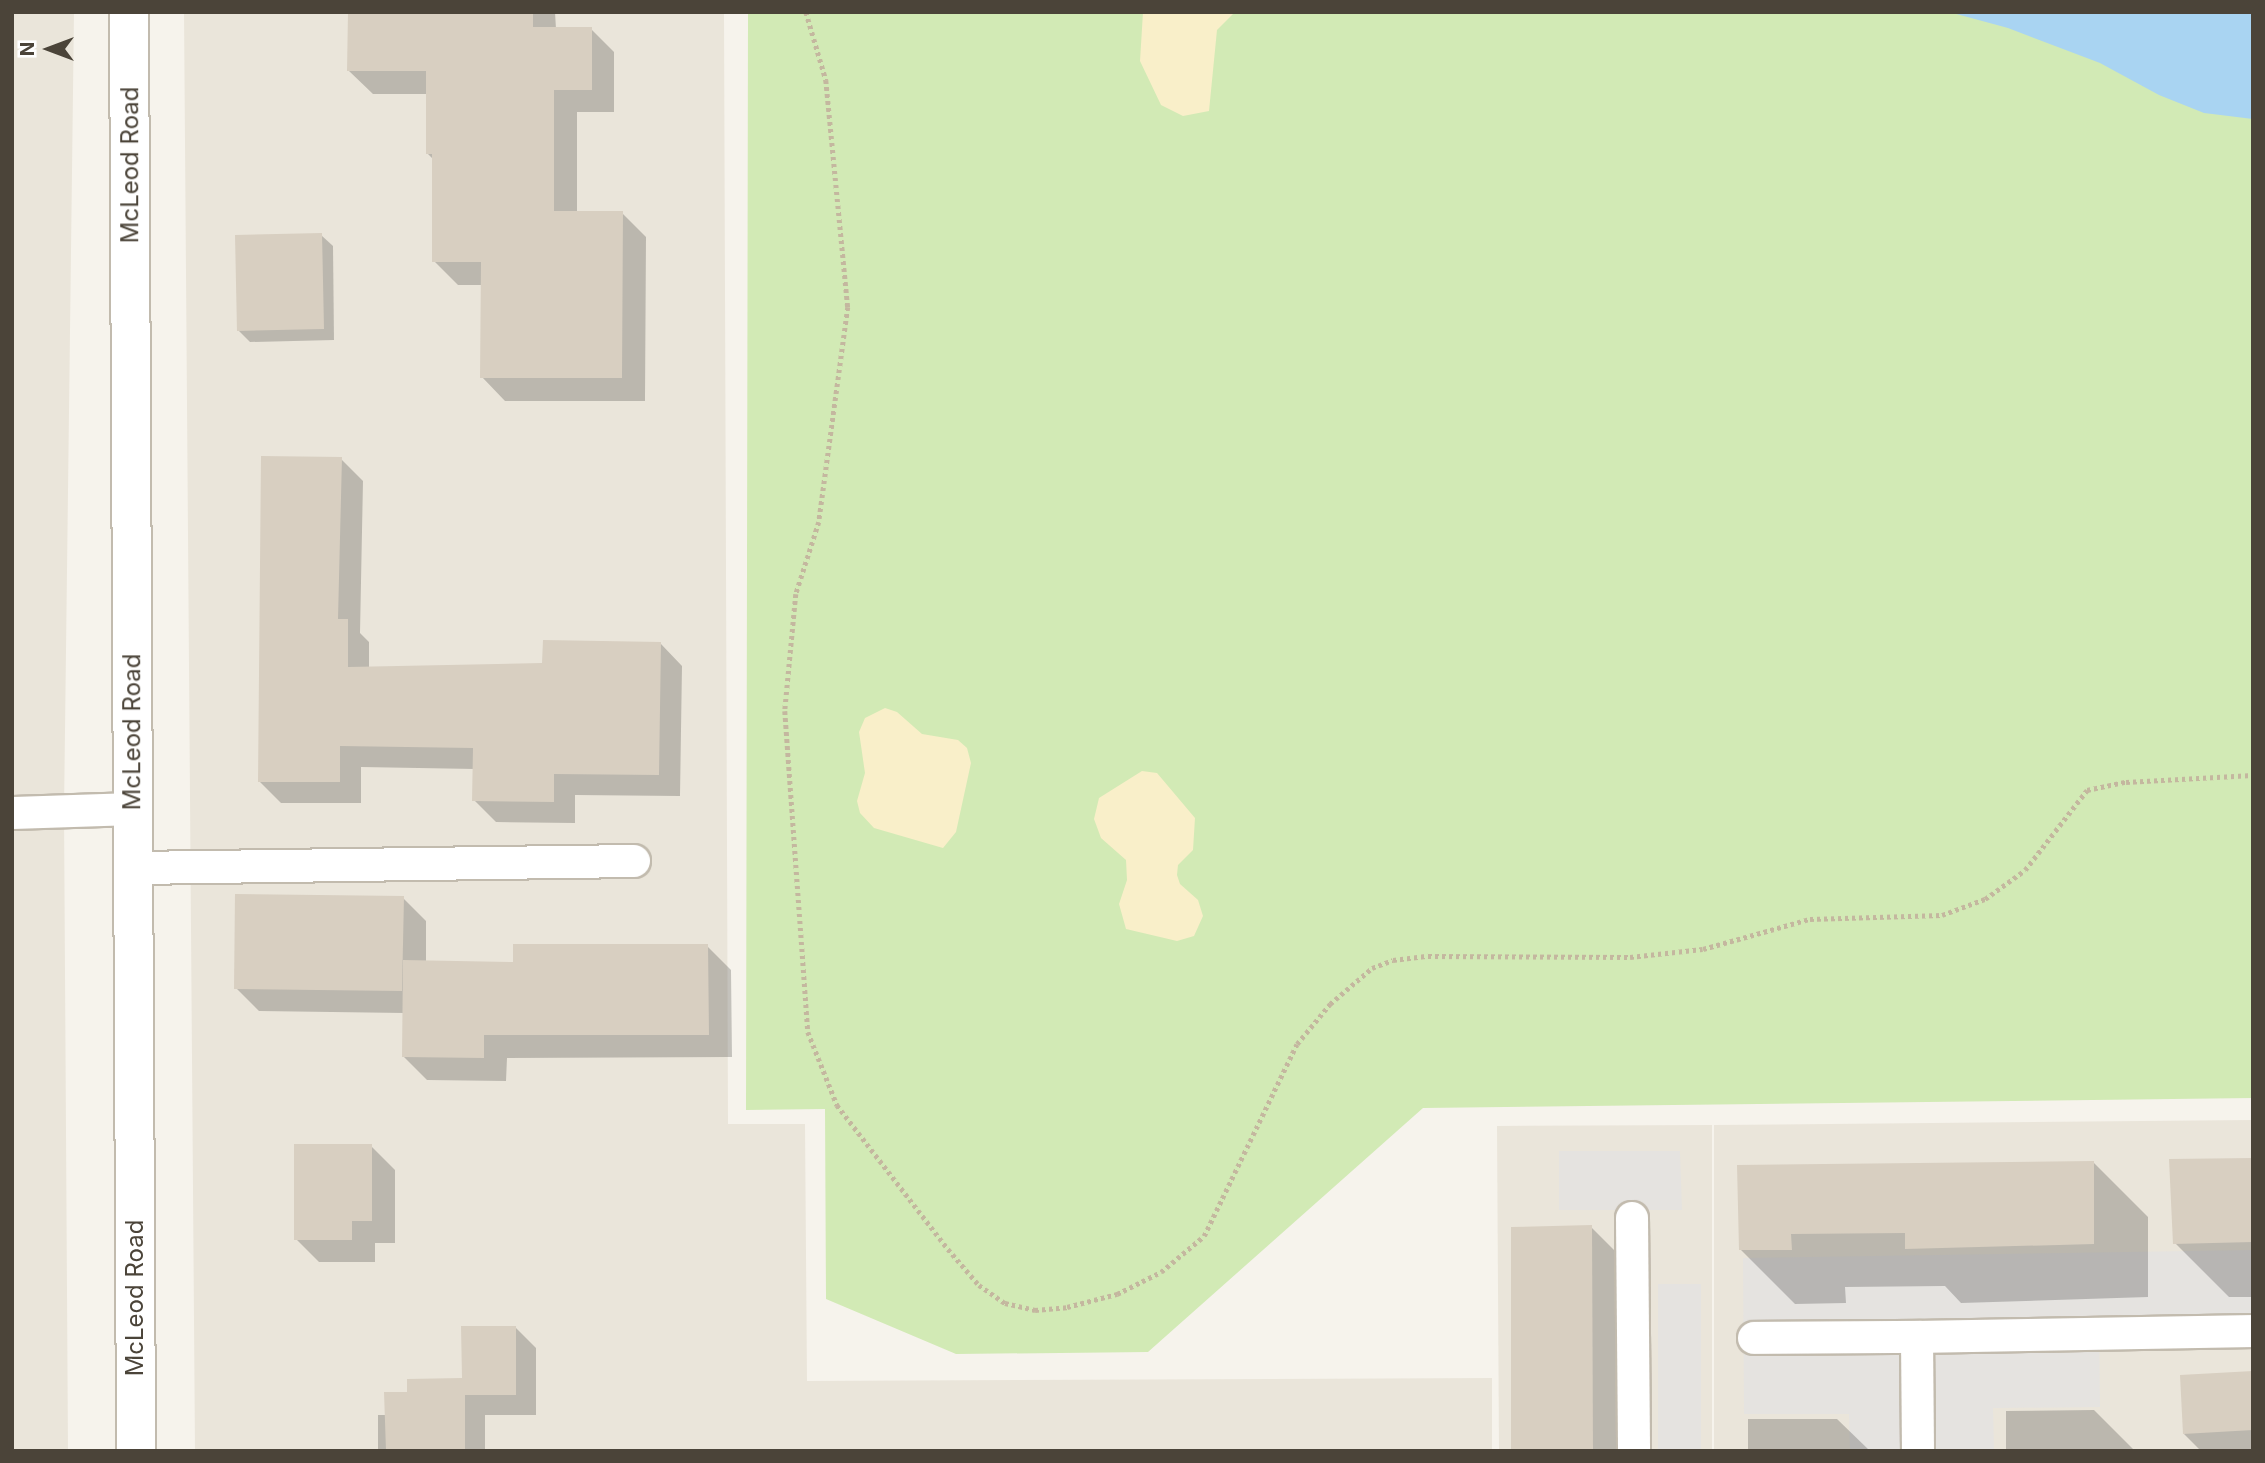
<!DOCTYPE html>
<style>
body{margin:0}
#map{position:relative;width:2265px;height:1463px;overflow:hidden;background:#f6f3ec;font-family:Inter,sans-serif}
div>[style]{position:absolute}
.residential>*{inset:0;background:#eae5da}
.green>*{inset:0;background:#d2eab5}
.sand>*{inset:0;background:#f9efc9}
.parking>*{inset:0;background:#e5e3e0}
.water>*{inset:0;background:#a9d4f2}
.shadow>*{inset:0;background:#0003}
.building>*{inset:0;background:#d8cfc1}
.path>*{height:4.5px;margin-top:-2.25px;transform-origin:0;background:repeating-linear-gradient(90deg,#c4b79f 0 3.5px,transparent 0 7px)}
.roads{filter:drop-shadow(2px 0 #c2bbae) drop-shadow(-2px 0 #c2bbae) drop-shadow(0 2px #c2bbae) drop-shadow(0 -2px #c2bbae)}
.service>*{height:32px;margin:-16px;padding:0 16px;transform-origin:16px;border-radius:16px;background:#fff}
.minor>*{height:38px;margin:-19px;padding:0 19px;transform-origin:19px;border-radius:19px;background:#fff}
span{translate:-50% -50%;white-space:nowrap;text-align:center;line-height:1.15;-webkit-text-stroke:7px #fff;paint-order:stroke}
.street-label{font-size:24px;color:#4b4439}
.frame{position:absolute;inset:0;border:14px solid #4b4439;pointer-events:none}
.north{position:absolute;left:14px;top:14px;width:70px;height:70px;-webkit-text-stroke:5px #fff;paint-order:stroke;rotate:270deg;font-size:19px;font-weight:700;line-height:28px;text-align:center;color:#4b4439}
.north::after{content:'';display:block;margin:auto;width:24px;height:32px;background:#4b4439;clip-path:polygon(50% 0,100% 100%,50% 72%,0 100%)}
</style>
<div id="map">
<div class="residential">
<i style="clip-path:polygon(12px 12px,74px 12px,64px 811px,68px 1451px,12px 1451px)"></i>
<i style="clip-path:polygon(184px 12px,724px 12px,728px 1124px,805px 1124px,807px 1381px,1492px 1378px,1492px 1451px,195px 1451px)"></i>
<i style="clip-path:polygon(2253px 1120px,2253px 1451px,1714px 1451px,1714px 1125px)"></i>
<i style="clip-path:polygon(1712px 1125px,1712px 1451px,1499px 1451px,1497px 1126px)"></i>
</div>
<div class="green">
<i style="clip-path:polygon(748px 12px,2253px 12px,2253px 1098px,1423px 1108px,1148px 1352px,956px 1354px,826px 1299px,825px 1109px,746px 1110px)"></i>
</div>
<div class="sand">
<i style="clip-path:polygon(1143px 12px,1235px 12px,1217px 30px,1209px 111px,1183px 116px,1161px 105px,1140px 61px)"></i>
<i style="clip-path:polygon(885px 708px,897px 712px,922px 734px,958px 740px,967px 748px,971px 763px,956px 832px,943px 848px,874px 828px,860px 813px,857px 801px,865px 773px,859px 732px,865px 718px)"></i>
<i style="clip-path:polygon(1142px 771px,1157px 773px,1195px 818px,1193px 850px,1178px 865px,1177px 875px,1180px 884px,1198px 900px,1203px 916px,1194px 936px,1177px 941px,1126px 929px,1119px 904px,1127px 880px,1126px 860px,1101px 838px,1094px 819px,1099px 798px)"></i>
</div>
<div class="parking">
<i style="clip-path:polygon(1559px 1151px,1680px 1151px,1682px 1210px,1559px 1210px)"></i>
<i style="clip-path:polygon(2253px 1250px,2253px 1316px,2099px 1318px,2100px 1407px,1993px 1408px,1994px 1451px,1850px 1451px,1849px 1414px,1744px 1414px,1743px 1258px)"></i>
<i style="clip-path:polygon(1658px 1284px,1701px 1284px,1701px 1451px,1658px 1451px)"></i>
</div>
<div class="water">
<i style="clip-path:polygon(1949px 12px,2253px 12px,2253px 119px,2204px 113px,2159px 95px,2100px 63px,2008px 28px)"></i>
</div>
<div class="shadow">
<i style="clip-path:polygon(350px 12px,555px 12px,556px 29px,591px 29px,614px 52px,614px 112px,577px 112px,577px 213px,622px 213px,646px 237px,645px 401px,505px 401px,482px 377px,483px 285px,458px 285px,434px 261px,434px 160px,427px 153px,427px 94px,373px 94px,349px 71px)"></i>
<i style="clip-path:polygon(321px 235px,333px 246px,334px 340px,250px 342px,238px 330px)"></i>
<i style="clip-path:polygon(341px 459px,363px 481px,360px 633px,369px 642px,369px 669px,544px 665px,661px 644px,682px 666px,680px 796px,575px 795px,575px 823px,496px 822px,474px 800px,475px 769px,361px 767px,361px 803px,281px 803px,259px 781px)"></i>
<i style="clip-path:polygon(403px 898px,426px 921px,426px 962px,515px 964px,707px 946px,731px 970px,732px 1057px,507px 1058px,506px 1081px,427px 1080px,404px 1057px,404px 1013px,259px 1011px,236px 988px)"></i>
<i style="clip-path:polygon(371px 1146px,395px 1170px,395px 1243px,375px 1243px,375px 1262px,319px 1262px,296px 1239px)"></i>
<i style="clip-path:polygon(2253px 1159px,2253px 1297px,2229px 1297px,2175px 1243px)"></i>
<i style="clip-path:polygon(2093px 1162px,2148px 1217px,2148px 1297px,1961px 1303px,1945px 1286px,1845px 1287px,1846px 1303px,1795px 1304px,1741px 1250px,1739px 1166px)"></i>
<i style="clip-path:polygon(1591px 1227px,1645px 1281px,1646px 1451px,1513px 1451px)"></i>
<i style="clip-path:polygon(516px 1328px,536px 1348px,536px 1415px,485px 1415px,485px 1451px,378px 1451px,378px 1415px,386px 1415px,409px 1394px,464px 1380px)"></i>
<i style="clip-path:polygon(2253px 1372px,2253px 1451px,2201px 1451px,2184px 1434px)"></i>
<i style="clip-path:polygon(2094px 1410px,2135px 1451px,2006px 1451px,2006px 1411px)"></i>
<i style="clip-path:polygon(1748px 1419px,1837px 1419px,1870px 1451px,1748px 1451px)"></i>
</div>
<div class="building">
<i style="clip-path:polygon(348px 12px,533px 12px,533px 27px,592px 27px,592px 90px,554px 90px,554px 211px,623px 211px,622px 378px,480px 378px,481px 262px,432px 262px,432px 154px,426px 154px,426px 71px,347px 71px)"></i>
<i style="clip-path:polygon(322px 233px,324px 329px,237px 331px,235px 235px)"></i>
<i style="clip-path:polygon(261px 456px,342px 457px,338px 619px,348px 619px,348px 667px,542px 663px,543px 640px,661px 642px,659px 775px,554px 774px,554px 802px,472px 801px,473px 748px,340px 746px,340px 782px,258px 782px)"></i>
<i style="clip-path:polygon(235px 894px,404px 896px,402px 991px,234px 989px)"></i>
<i style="clip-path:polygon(513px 944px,708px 944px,709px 1035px,484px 1035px,484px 1058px,402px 1057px,403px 960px,513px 962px)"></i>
<i style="clip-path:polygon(294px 1144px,372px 1144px,372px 1221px,352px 1221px,352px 1240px,294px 1240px)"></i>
<i style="clip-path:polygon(2253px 1158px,2253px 1242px,2173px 1244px,2169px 1159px)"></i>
<i style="clip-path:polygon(2094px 1161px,2094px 1244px,1905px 1249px,1905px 1233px,1791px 1234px,1792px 1250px,1739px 1250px,1737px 1165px)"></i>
<i style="clip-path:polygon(1592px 1225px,1593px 1451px,1511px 1451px,1511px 1227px)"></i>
<i style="clip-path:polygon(461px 1326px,516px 1326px,516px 1395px,465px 1395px,465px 1451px,386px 1451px,384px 1392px,407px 1392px,407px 1379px,462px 1378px)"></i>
<i style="clip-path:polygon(2253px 1371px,2253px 1430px,2183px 1434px,2180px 1375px)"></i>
</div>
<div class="path">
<i style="left:806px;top:12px;width:71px;rotate:73.6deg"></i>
<i style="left:826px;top:80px;width:228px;rotate:84.5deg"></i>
<i style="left:848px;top:307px;width:217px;rotate:97.7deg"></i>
<i style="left:819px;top:522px;width:76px;rotate:107.7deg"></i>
<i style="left:796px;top:594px;width:118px;rotate:95.4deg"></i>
<i style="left:785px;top:711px;width:322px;rotate:85.9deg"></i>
<i style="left:808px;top:1032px;width:79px;rotate:68.3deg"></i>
<i style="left:837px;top:1105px;width:182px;rotate:52.4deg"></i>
<i style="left:948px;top:1249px;width:48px;rotate:49.3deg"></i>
<i style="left:979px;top:1285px;width:32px;rotate:35deg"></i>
<i style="left:1005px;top:1303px;width:31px;rotate:13deg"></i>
<i style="left:1035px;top:1310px;width:32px;rotate:-5deg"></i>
<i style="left:1067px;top:1307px;width:52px;rotate:-14.6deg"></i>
<i style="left:1117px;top:1294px;width:49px;rotate:-26.6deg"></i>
<i style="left:1161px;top:1272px;width:56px;rotate:-39.9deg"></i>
<i style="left:1204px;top:1236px;width:213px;rotate:-64.2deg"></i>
<i style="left:1297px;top:1044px;width:52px;rotate:-50.5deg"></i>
<i style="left:1330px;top:1004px;width:55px;rotate:-40.6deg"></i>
<i style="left:1372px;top:968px;width:22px;rotate:-21deg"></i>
<i style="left:1393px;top:960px;width:35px;rotate:-7deg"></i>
<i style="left:1428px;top:956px;width:202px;rotate:0.3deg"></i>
<i style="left:1630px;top:957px;width:73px;rotate:-6.3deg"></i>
<i style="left:1703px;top:949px;width:111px;rotate:-15.7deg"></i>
<i style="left:1810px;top:919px;width:132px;rotate:-1.7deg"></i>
<i style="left:1942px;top:915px;width:46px;rotate:-20.4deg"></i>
<i style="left:1985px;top:899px;width:49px;rotate:-35.9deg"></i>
<i style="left:2025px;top:870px;width:101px;rotate:-52.2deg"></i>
<i style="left:2087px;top:790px;width:40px;rotate:-12deg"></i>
<i style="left:2126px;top:782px;width:127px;rotate:-3.2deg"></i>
</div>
<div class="roads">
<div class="service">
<i style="left:12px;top:813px;width:121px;rotate:-1.9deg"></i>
<i style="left:134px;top:868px;width:500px;rotate:-0.8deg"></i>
<i style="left:1632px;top:1218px;width:233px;rotate:89.5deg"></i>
<i style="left:1754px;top:1338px;width:163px;rotate:-0.4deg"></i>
<i style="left:1918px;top:1451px;width:114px;rotate:-90.5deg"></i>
<i style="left:1917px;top:1337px;width:336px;rotate:-1deg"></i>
</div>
<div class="minor">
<i style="left:129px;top:12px;width:1439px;rotate:89.72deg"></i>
</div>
</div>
<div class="street-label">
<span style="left:130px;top:165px;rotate:-90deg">McLeod Road</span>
<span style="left:132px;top:732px;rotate:-90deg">McLeod Road</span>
<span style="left:135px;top:1298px;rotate:-90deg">McLeod Road</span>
</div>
<div class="frame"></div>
<div class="north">N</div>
</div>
